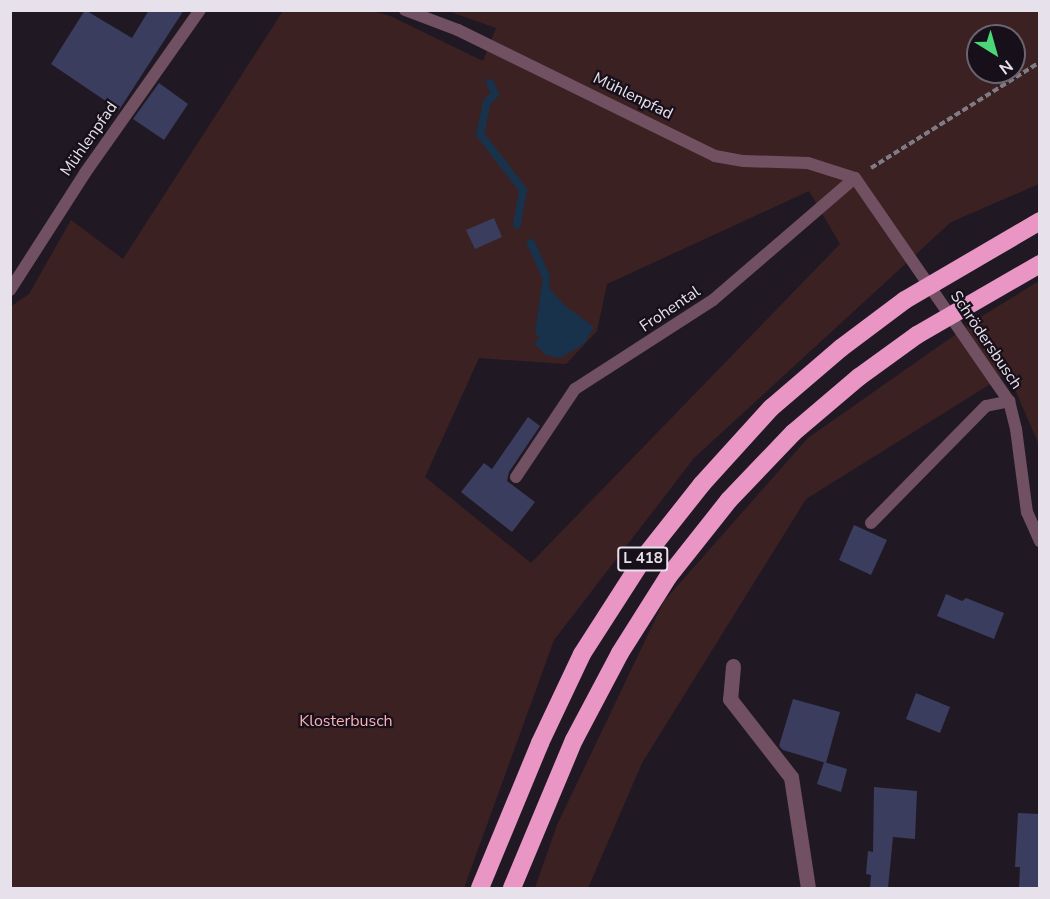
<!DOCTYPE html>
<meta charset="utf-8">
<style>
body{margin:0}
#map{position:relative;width:1050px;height:899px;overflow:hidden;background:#201924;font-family:"Nunito Sans",sans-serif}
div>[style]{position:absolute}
.green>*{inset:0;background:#3c2122}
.water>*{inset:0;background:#17324a}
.stream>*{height:8px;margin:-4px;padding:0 4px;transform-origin:4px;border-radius:4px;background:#17324a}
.building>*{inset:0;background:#3b3d5e}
.path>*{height:4px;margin-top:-2px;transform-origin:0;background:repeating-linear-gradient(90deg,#807a84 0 6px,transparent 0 9px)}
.lane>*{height:12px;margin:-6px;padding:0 6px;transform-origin:6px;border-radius:6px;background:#715062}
.street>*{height:15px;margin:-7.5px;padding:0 7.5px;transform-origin:7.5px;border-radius:7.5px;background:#715062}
.highway>*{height:18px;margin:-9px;padding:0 9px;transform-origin:9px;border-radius:9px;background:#e996c5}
span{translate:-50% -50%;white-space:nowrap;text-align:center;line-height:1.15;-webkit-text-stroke:4.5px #17101b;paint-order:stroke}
.shield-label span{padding:2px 4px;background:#17101b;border:2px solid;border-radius:4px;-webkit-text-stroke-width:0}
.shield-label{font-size:15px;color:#e6e1ea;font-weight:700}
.street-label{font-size:16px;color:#e6e1ea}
.park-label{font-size:16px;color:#fab2b3}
.frame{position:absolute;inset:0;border:12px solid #e6e1ea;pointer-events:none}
.north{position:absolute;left:966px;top:24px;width:60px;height:60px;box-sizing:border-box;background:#17101b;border:2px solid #6a646e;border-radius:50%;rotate:143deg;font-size:16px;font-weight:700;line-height:24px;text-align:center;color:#e6e1ea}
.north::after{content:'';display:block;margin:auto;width:21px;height:27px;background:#4bd677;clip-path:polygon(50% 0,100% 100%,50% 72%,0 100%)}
</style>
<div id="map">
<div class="green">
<i style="clip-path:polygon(evenodd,283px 11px,373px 11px,390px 16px,483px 61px,496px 28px,448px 11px,1039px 11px,1039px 184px,951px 222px,694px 458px,554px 640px,464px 888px,11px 888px,10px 307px,29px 294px,71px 220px,123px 259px,283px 11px,978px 36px,1014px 36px,1014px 72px,978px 72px,978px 36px,283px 11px,809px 191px,840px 244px,531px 563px,425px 477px,479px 358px,566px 364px,597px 331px,607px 284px,809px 191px)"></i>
<i style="clip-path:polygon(1039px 281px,1039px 445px,1008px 373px,806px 499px,642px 763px,588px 888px,535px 888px,557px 825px,664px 601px,808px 438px,979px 318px)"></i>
</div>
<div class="water">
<i style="clip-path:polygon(543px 277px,549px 277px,550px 289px,564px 305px,594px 327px,584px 344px,560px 358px,546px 355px,534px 343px,539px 338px,535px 332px)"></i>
</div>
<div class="stream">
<i style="left:490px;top:83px;width:12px;rotate:66deg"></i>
<i style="left:495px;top:94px;width:11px;rotate:135deg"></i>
<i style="left:487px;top:102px;width:33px;rotate:102deg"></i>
<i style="left:480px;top:134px;width:71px;rotate:52.5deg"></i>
<i style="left:523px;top:190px;width:35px;rotate:100deg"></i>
<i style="left:531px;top:243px;width:37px;rotate:66deg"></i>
</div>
<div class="building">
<i style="clip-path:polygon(85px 10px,132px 38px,149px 10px,184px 10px,119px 110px,51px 64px)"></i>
<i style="clip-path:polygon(159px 83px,188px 104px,164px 140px,133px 119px)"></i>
<i style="clip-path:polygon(494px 218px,502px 237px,475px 249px,466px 230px)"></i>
<i style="clip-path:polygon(528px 417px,540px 426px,509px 472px,507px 481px,535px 502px,512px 532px,461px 492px,484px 463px,492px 469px)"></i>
<i style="clip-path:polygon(854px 525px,887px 540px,871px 575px,839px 560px)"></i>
<i style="clip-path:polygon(946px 594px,962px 601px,966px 598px,1004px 613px,994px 639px,937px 616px)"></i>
<i style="clip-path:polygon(916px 693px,950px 707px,940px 733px,906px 719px)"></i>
<i style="clip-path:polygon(793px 699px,840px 712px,826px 763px,783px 750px,779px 746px)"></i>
<i style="clip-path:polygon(824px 762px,847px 769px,841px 792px,817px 784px)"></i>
<i style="clip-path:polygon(874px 787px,917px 791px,915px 839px,893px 837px,888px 888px,870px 888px,871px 875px,866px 874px,868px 851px,873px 852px)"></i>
<i style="clip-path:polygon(1018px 813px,1040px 814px,1040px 888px,1019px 888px,1020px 867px,1015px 867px)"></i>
</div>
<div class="path">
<i style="left:871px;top:168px;width:199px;rotate:-32.1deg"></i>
</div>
<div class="lane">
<i style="left:405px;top:10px;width:57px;rotate:20.7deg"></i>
<i style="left:458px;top:30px;width:286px;rotate:26.1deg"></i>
<i style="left:715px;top:156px;width:29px;rotate:10deg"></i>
<i style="left:744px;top:161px;width:64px;rotate:1.8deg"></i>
<i style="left:808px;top:163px;width:49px;rotate:17.7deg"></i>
<i style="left:855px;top:178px;width:271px;rotate:55.4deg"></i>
<i style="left:1009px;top:401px;width:29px;rotate:76deg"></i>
<i style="left:1016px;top:429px;width:84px;rotate:82.5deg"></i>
<i style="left:1027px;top:512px;width:32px;rotate:66deg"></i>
<i style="left:10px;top:290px;width:139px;rotate:-57.3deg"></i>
<i style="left:85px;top:173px;width:199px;rotate:-54.8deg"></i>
<i style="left:516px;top:477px;width:106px;rotate:-56.2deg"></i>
<i style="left:575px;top:389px;width:164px;rotate:-32.8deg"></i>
<i style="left:713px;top:300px;width:187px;rotate:-40.7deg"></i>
<i style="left:871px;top:523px;width:164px;rotate:-45.5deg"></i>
<i style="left:986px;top:406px;width:24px;rotate:-12deg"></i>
</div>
<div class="street">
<i style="left:733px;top:666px;width:33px;rotate:95deg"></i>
<i style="left:730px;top:699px;width:99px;rotate:52deg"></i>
<i style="left:791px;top:777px;width:112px;rotate:81.3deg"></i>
</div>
<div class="highway">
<i style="left:480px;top:888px;width:157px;rotate:-67.5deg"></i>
<i style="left:540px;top:743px;width:98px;rotate:-64.7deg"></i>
<i style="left:582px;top:654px;width:117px;rotate:-57.3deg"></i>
<i style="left:645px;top:556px;width:92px;rotate:-51.6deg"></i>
<i style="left:702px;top:484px;width:103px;rotate:-47.8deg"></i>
<i style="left:771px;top:408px;width:92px;rotate:-40.6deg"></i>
<i style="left:841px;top:348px;width:80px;rotate:-36.9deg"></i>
<i style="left:905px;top:300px;width:156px;rotate:-30.3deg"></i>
<i style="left:512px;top:888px;width:160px;rotate:-67.3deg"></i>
<i style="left:574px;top:740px;width:98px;rotate:-62.1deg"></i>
<i style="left:620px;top:653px;width:90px;rotate:-57.7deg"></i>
<i style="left:668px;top:577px;width:98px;rotate:-51.6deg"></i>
<i style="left:729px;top:500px;width:93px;rotate:-46.3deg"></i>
<i style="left:793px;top:433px;width:87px;rotate:-40.3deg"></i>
<i style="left:859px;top:377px;width:72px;rotate:-35.9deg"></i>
<i style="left:917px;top:335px;width:142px;rotate:-30deg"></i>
</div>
<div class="shield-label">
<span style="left:643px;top:559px">L 418</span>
</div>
<div class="street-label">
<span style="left:633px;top:96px;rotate:26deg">Mühlenpfad</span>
<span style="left:89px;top:139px;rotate:-55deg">Mühlenpfad</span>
<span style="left:670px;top:309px;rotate:-34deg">Frohental</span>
<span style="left:986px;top:340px;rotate:56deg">Schrödersbusch</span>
</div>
<div class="park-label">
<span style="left:346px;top:721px">Klosterbusch</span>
</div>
<div class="frame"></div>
<div class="north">N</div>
</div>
